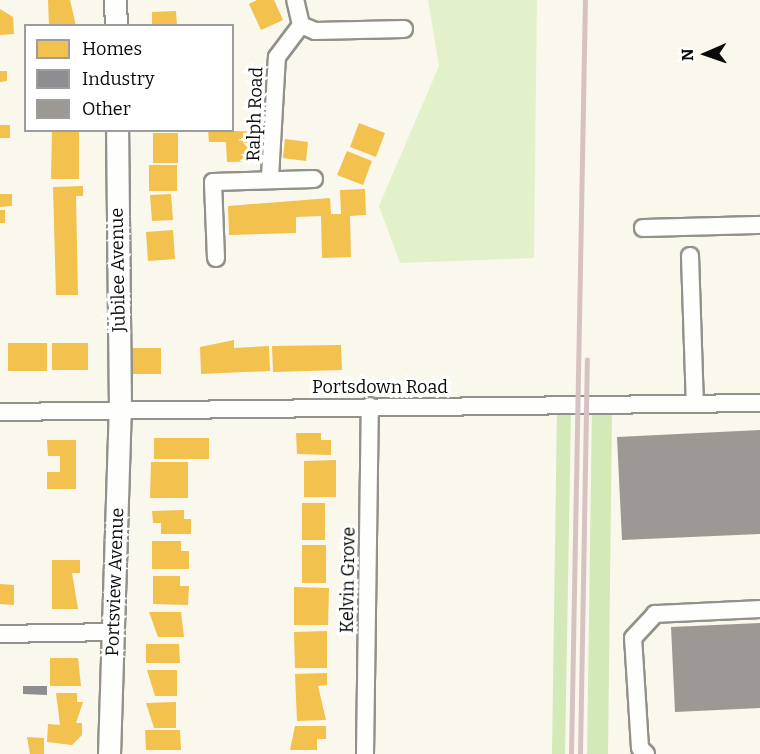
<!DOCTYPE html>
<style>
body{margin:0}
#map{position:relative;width:760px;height:754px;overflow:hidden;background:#faf7ed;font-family:Bitter,serif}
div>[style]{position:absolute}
.green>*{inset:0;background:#e3f1cb}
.forest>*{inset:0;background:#d3e9b8}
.homes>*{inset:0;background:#f2c14e}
.industry>*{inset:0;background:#8d8d92}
.building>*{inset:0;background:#9c9994}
.roads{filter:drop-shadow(2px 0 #92918c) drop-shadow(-2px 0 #92918c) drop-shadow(0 2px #92918c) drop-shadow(0 -2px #92918c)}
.minor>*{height:16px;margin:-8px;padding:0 8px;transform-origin:8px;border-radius:8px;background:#fefefc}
.tertiary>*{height:21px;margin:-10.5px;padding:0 10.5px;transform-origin:10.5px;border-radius:10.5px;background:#fefefc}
.rail>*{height:4.5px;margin:-2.25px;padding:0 2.25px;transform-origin:2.25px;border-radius:2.25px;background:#d7c2c2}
span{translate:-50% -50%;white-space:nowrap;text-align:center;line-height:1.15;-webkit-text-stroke:6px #fff;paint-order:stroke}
.street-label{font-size:18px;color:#0a0a0a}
.legend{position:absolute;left:24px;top:24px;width:210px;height:108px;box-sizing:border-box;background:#fff;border:2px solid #9d9d9d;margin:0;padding:8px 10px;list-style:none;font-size:18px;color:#0a0a0a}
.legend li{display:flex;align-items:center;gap:12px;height:30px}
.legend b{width:30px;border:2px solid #9d9d9d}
.north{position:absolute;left:676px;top:24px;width:60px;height:60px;-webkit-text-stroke:4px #fff;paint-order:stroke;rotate:268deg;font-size:16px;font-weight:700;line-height:24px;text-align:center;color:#0a0a0a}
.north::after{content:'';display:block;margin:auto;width:21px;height:27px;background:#0a0a0a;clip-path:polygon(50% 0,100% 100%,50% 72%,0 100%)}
</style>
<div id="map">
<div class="green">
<i style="clip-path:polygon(428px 0,537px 0,534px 258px,400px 263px,379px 206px,439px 66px)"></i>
</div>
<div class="forest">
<i style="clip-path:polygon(592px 407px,612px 411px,608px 754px,587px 754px)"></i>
<i style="clip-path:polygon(557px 410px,571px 411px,565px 754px,552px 754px)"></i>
</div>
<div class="homes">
<i style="clip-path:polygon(48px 0,70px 0,76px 26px,49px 26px)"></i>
<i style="clip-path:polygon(257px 0,274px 0,283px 20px,261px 30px,249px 4px)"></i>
<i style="clip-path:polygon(0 9px,13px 17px,14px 34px,0 35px)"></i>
<i style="clip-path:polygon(176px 11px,177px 26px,152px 26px,152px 12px)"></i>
<i style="clip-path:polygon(0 71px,7px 71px,7px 81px,0 82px)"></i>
<i style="clip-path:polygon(359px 123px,385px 133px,376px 157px,350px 147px)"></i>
<i style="clip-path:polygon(0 125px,10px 125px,10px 138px,0 138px)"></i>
<i style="clip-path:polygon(52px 130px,79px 130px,79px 179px,51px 179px)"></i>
<i style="clip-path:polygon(208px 130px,265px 132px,266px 161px,227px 162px,226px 142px,209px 142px)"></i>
<i style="clip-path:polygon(153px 133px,178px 133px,178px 163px,153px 163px)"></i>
<i style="clip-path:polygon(285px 139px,308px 142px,306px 161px,283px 158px)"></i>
<i style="clip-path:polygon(347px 151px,372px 161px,363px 185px,337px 175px)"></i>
<i style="clip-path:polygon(149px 165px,177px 165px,177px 191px,149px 191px)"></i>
<i style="clip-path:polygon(83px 186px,83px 196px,76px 196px,78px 295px,56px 295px,53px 187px)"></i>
<i style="clip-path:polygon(365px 189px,366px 215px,350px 216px,351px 257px,322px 258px,321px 216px,296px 217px,296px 233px,229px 235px,228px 206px,330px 198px,331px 214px,341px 214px,340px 190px)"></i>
<i style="clip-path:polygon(0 194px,12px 194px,12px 206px,0 207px)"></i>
<i style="clip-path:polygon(171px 194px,173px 220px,152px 221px,150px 195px)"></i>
<i style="clip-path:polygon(0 210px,5px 210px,5px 223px,0 223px)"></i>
<i style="clip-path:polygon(173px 230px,175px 259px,148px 261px,146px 232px)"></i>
<i style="clip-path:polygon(234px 340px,234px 348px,269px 346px,270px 371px,201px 374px,200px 347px)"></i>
<i style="clip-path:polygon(8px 343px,47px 343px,47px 371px,8px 371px)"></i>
<i style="clip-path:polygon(52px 343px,88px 343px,88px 370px,52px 370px)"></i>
<i style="clip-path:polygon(341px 345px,342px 370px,273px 372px,272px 346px)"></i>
<i style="clip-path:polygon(129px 348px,161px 348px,161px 374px,129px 374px)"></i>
<i style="clip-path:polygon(296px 433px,321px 433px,321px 440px,331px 440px,331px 455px,297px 454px)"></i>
<i style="clip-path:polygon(154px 438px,209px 438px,209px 459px,154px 459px)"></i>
<i style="clip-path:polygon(47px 440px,76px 440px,76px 489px,47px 489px,47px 472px,60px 472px,60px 456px,48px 456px)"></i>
<i style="clip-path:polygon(336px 460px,336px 497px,304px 497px,304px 461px)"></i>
<i style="clip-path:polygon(151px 462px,188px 462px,188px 498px,150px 498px)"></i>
<i style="clip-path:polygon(302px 503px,325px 503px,325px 540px,302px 540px)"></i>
<i style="clip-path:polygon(184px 510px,184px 519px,191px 519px,191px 534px,161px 534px,161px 523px,153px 523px,152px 511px)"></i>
<i style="clip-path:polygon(152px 541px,181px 541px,181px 551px,189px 551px,189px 569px,152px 569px)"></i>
<i style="clip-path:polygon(302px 545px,326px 545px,326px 583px,302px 583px)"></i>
<i style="clip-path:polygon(52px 560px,80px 560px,80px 573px,72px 573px,78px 609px,52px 609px)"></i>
<i style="clip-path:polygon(153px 576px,180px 576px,180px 586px,189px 586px,188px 605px,153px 604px)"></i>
<i style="clip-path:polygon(0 584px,14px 585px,14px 605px,0 604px)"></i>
<i style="clip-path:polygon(294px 587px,329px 588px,328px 625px,294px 625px)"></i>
<i style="clip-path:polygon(149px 612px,181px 612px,184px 637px,158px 637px)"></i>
<i style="clip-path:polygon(327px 631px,327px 668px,295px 668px,294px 632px)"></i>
<i style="clip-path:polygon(146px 644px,179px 644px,180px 663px,146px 663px)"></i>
<i style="clip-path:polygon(50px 658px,78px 658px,81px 686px,50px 686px)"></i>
<i style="clip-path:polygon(147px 670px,177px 670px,177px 696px,155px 696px)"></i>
<i style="clip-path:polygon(327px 673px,327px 685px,318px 686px,326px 720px,297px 721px,295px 674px)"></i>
<i style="clip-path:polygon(56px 693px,77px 693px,77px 702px,83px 702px,76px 723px,82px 723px,82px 735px,72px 745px,47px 742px,48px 724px,60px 725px)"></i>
<i style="clip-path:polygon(176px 702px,176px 728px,154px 728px,146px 703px)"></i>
<i style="clip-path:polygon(295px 726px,326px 726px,326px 739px,317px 739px,317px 750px,290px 750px)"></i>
<i style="clip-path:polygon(145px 730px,180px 730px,181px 750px,146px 750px)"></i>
<i style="clip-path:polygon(27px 737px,44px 738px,44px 754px,30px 754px)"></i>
</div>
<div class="industry">
<i style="clip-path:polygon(23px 686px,47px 686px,47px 695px,23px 694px)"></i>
</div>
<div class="building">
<i style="clip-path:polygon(760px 430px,760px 534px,622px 540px,617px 437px)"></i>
<i style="clip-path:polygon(760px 623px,760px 708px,675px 712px,671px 627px)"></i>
</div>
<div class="roads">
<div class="minor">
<i style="left:301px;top:25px;width:15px;rotate:23deg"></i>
<i style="left:315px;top:31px;width:89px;rotate:-1.3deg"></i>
<i style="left:270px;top:177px;width:120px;rotate:-86.7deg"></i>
<i style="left:277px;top:57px;width:40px;rotate:-53deg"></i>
<i style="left:301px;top:25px;width:26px;rotate:-103deg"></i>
<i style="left:643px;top:228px;width:117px;rotate:-1.5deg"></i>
<i style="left:690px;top:256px;width:147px;rotate:88.1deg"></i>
<i style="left:216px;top:258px;width:76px;rotate:-92.3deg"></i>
<i style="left:213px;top:182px;width:101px;rotate:-1.7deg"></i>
<i style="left:0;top:412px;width:760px;rotate:-0.68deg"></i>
<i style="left:0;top:634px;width:113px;rotate:-1deg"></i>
<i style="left:365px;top:754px;width:348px;rotate:-89.2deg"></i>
<i style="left:646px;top:754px;width:8px;rotate:-135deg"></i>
<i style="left:640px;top:748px;width:110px;rotate:-93.6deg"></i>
<i style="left:633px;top:638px;width:33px;rotate:-47deg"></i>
<i style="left:655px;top:614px;width:105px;rotate:-2.7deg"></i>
</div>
<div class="tertiary">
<i style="left:115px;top:0;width:26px;rotate:88deg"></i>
<i style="left:109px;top:754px;width:345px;rotate:-88.2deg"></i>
<i style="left:120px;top:409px;width:279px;rotate:-90.6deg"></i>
</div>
</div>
<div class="rail">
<i style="left:571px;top:754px;width:754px;rotate:-88.94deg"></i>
<i style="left:580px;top:754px;width:394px;rotate:-89deg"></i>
</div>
<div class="street-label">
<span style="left:255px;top:114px;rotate:-88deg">Ralph Road</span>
<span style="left:118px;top:270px;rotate:-91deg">Jubilee Avenue</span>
<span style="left:380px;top:387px">Portsdown Road</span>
<span style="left:348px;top:580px;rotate:-89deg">Kelvin Grove</span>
<span style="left:115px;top:582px;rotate:-88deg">Portsview Avenue</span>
</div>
<ul class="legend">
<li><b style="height:16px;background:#f2c14e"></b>Homes</li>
<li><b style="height:16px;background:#8d8d92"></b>Industry</li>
<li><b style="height:16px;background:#9c9994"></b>Other</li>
</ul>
<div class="north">N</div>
</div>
